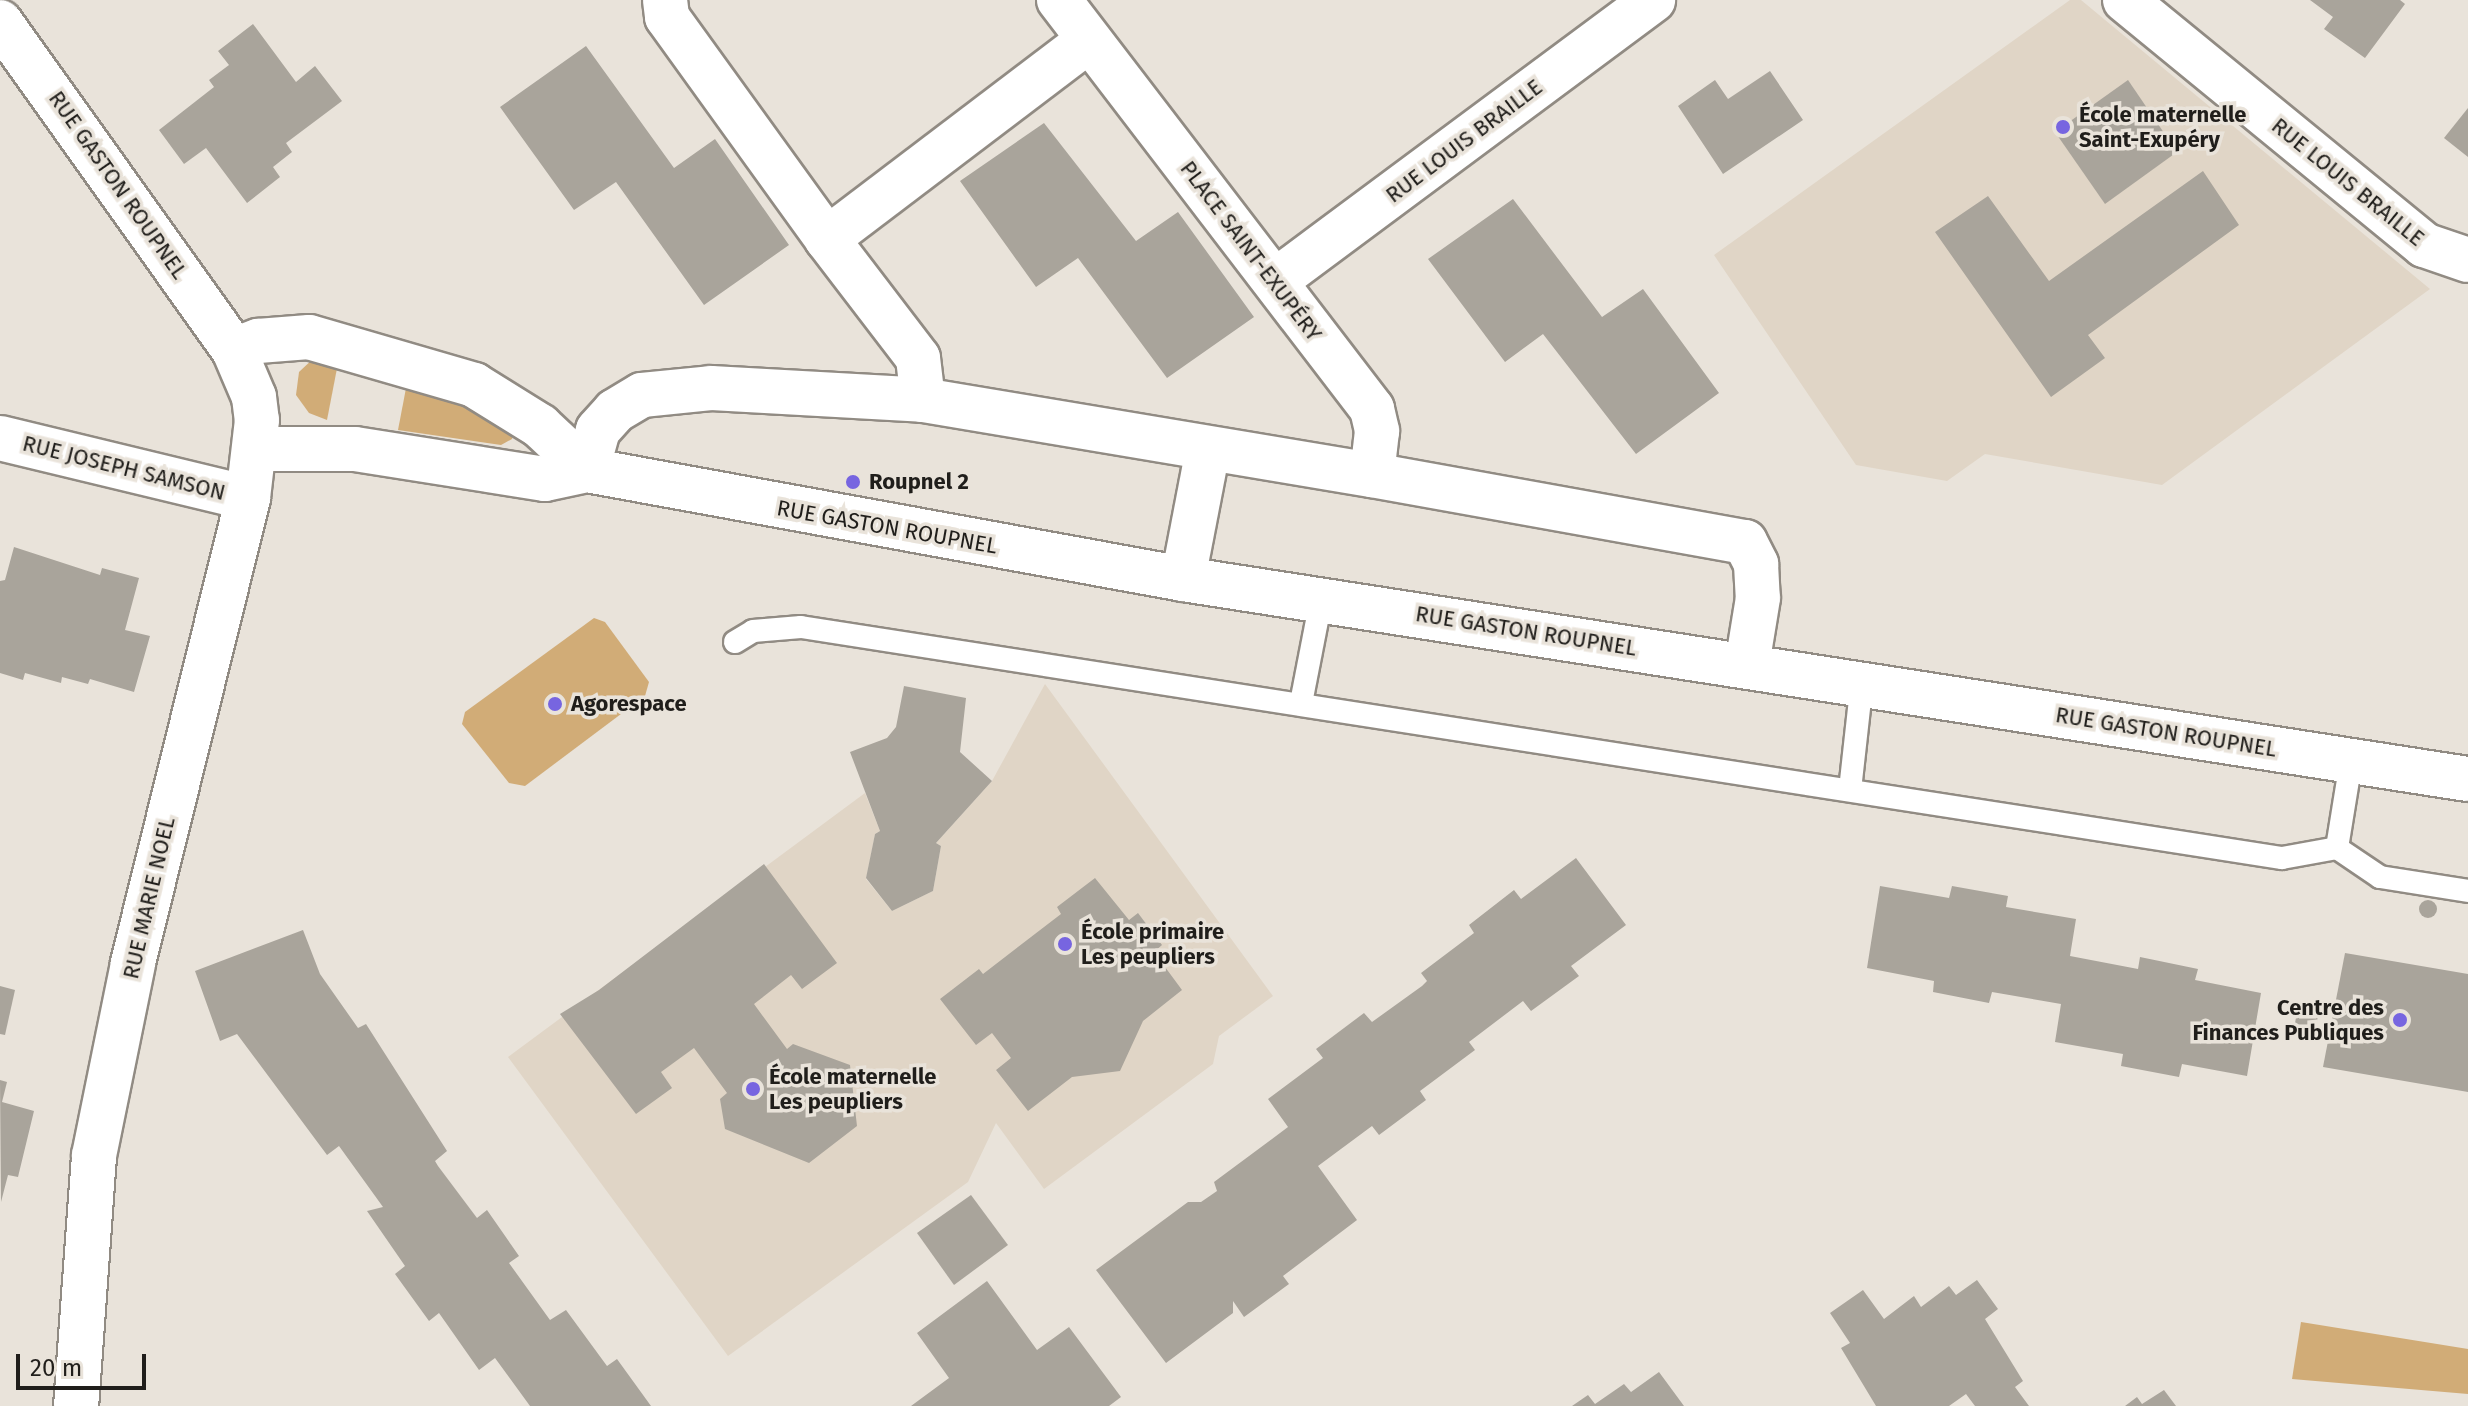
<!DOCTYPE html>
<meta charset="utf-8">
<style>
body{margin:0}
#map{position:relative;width:2468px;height:1406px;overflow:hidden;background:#e9e3da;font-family:"Fira Sans",sans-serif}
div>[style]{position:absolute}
.built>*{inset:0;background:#e0d5c6}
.green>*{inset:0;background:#d1ac77}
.building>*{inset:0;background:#a9a49b}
.round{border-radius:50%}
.roads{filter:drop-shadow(2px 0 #918b83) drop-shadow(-2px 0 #918b83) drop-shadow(0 2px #918b83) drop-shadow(0 -2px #918b83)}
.service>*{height:22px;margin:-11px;padding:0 11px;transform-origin:11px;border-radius:11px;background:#fff}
.minor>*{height:44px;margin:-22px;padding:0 22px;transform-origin:22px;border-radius:22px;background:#fff}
.dots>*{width:22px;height:22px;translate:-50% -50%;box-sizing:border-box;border:4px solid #e9e3da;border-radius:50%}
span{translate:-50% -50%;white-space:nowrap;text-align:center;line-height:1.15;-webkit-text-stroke:7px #e9e3da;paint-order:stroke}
.poi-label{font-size:22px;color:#201e1b;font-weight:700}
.left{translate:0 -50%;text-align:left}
.right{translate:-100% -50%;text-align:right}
.street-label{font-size:22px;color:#201e1b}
.scale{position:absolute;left:16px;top:1354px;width:130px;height:36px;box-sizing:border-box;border:4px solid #201e1b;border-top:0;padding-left:10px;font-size:24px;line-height:28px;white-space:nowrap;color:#201e1b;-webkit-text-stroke:6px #e9e3da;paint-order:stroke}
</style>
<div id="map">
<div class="built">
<i style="clip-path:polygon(2070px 0,2081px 0,2430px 289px,2162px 485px,1985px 454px,1947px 481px,1856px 465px,1714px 255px)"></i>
<i style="clip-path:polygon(1045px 684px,1273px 996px,1219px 1036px,1213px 1064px,1044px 1189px,996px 1123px,968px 1182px,728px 1356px,508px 1057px,865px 793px,880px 831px,875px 834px,866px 879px,892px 911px,933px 891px,941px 846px,936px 843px,992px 781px)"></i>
</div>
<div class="green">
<i style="clip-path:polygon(315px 357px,339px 358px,327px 420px,309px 413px,296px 395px,299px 372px)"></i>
<i style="clip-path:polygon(407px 383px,464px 405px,514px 432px,512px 439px,501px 445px,398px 430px)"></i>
<i style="clip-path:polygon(594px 618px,605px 622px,649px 682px,645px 696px,525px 786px,509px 783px,462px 724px,465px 712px)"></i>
<i style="clip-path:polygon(2301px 1322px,2468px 1349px,2468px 1394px,2292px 1379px)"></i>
</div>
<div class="building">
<i style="clip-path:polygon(2310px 0,2400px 0,2405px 4px,2365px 58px,2324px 29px,2333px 17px)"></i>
<i style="clip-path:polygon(253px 24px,296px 82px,315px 66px,342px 101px,286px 143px,292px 152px,273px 167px,280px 177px,247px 203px,206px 148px,184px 164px,159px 130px,214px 87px,209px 80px,229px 65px,218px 51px)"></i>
<i style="clip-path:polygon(586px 46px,674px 168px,715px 139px,789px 245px,704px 305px,616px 182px,574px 210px,500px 107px)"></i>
<i style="clip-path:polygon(1770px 71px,1803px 120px,1723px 174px,1678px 106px,1715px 80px,1728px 99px)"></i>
<i style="clip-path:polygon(2128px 80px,2177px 152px,2105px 204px,2055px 132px)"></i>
<i style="clip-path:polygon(2468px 108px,2468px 157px,2444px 138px)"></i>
<i style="clip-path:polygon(1044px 123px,1136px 241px,1178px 212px,1254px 317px,1167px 378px,1078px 258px,1036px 287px,960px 181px)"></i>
<i style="clip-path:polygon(2203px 171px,2239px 225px,2088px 335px,2105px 358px,2051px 397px,1935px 232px,1988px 196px,2049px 281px)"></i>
<i style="clip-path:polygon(1513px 199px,1602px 317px,1643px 289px,1719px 393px,1636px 454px,1543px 334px,1505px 362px,1428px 259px)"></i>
<i style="clip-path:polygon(14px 547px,100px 575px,102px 568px,139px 578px,125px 630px,150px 636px,134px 692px,90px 679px,88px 684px,62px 677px,61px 683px,25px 673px,23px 680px,0 673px,0 581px,5px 580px)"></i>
<i style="clip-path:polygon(904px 686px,966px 698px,960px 752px,992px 781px,936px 843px,941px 846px,933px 891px,892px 911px,866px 878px,875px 834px,880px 831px,850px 752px,887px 738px,896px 727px)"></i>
<i style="clip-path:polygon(1576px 858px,1626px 925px,1571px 966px,1579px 976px,1531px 1011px,1523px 1001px,1469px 1042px,1475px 1050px,1420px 1091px,1426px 1100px,1379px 1135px,1372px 1126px,1318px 1166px,1357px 1220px,1283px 1276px,1289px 1284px,1244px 1317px,1233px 1301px,1233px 1313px,1166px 1363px,1096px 1270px,1188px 1202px,1201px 1202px,1217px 1191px,1214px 1182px,1288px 1127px,1268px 1099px,1323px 1058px,1316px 1049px,1364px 1013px,1372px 1022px,1422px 986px,1427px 981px,1421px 973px,1474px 933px,1469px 925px,1514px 890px,1521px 899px)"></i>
<i style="clip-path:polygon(764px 864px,837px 963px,802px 989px,791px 975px,754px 1004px,787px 1049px,793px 1044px,850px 1065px,857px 1126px,809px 1163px,725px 1129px,720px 1099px,727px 1093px,694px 1048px,661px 1072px,672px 1088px,636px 1114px,560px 1014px,599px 990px)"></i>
<i style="clip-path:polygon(1095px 878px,1129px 920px,1138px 913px,1162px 945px,1154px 952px,1182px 990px,1143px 1021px,1120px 1071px,1072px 1077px,1028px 1111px,996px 1070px,1011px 1058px,992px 1033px,976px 1045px,940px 999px,979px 969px,983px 974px,1061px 914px,1057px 907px)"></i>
<i style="clip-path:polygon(1880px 886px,1949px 898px,1952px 886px,2008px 896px,2006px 907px,2076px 919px,2070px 956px,2138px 969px,2140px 957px,2198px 969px,2195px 980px,2261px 993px,2247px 1076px,2182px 1064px,2179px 1077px,2121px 1066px,2123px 1054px,2055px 1042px,2061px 1004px,1992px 992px,1989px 1003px,1933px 992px,1934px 981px,1867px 968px)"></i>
<i class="round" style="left:2419px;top:900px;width:18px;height:18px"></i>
<i style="clip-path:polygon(303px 930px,320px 974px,358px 1028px,366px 1024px,447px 1151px,435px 1161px,438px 1166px,477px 1218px,487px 1210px,519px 1256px,509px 1263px,550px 1320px,566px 1310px,607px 1366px,617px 1359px,651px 1406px,530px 1406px,495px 1358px,479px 1370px,439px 1313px,429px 1321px,395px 1274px,405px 1266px,367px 1211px,383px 1207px,339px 1146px,327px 1155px,237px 1034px,220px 1041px,195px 971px)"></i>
<i style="clip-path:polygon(2345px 953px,2468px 974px,2468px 1092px,2323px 1067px)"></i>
<i style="clip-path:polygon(0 986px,15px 990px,5px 1035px,0 1034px)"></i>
<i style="clip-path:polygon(2297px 1012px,2318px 1016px,2314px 1039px,2293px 1034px)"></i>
<i style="clip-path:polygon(0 1080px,7px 1082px,2px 1102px,34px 1111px,18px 1177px,8px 1175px,1px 1202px)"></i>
<i style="clip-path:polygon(971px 1195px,1008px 1245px,954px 1285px,917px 1233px)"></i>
<i style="clip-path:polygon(1977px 1280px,1998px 1309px,1985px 1319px,2023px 1381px,2015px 1387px,2029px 1406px,1975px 1406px,1966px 1394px,1949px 1406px,1876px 1406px,1841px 1348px,1850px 1343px,1830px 1313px,1863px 1290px,1884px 1319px,1914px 1296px,1921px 1307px,1949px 1286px,1956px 1295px)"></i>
<i style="clip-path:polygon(987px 1281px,1037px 1350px,1069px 1327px,1121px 1397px,1109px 1406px,911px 1406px,949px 1378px,917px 1333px)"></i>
<i style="clip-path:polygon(1659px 1372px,1684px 1406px,1572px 1406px,1588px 1395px,1595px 1404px,1624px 1384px,1631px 1392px)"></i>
<i style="clip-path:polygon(2164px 1390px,2176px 1406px,2125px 1406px,2137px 1397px,2142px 1404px)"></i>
</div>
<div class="roads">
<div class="service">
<i style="left:735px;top:642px;width:21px;rotate:-31deg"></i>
<i style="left:753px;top:631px;width:48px;rotate:-4.8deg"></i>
<i style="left:801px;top:627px;width:1499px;rotate:8.87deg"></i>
<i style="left:2282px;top:858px;width:56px;rotate:-10.3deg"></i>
<i style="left:2337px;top:848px;width:52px;rotate:34deg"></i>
<i style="left:2380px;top:877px;width:89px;rotate:9deg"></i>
<i style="left:1301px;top:703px;width:105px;rotate:-79deg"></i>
<i style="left:1850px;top:790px;width:109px;rotate:-83.7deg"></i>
<i style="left:2337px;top:848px;width:87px;rotate:-80.8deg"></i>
</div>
<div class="minor">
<i style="left:665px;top:0;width:17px;rotate:83deg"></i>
<i style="left:667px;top:17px;width:274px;rotate:54.2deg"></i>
<i style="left:1059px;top:0;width:515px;rotate:52.57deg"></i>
<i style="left:1372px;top:409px;width:23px;rotate:77deg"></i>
<i style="left:1377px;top:431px;width:44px;rotate:96.5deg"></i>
<i style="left:2125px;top:0;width:387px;rotate:39.3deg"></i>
<i style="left:2424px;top:245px;width:46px;rotate:18.8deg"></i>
<i style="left:0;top:22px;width:403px;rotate:54.5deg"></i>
<i style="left:234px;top:350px;width:51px;rotate:66.9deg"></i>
<i style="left:254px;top:397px;width:23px;rotate:83deg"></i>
<i style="left:257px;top:420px;width:79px;rotate:96.6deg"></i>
<i style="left:248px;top:498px;width:480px;rotate:103.9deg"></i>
<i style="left:133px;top:964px;width:196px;rotate:101.5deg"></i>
<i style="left:94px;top:1156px;width:251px;rotate:94.1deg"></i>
<i style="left:1275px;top:281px;width:471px;rotate:-36.6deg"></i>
<i style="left:234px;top:350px;width:26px;rotate:-21deg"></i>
<i style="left:258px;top:341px;width:51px;rotate:-4.5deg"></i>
<i style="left:309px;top:337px;width:172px;rotate:16.2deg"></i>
<i style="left:474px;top:385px;width:78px;rotate:31.8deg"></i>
<i style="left:540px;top:426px;width:64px;rotate:43.1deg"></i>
<i style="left:923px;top:400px;width:42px;rotate:-96.8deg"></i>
<i style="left:918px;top:358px;width:150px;rotate:-127.4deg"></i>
<i style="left:827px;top:239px;width:328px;rotate:-37.2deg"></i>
<i style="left:0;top:438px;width:255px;rotate:13.6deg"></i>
<i style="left:256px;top:449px;width:99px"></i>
<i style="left:355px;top:449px;width:192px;rotate:9deg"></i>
<i style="left:545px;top:479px;width:43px;rotate:-12.1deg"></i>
<i style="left:587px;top:470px;width:606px;rotate:10.36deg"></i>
<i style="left:1183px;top:579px;width:1300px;rotate:8.85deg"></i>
<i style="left:587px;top:470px;width:41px;rotate:-74.6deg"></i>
<i style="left:598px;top:430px;width:25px;rotate:-48deg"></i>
<i style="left:615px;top:411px;width:31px;rotate:-31deg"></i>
<i style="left:642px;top:395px;width:69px;rotate:-5.8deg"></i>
<i style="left:711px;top:388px;width:212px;rotate:3.2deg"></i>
<i style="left:923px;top:400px;width:455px;rotate:9.5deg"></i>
<i style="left:1372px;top:475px;width:379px;rotate:10.2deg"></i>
<i style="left:1745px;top:542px;width:25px;rotate:63deg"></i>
<i style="left:1756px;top:564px;width:34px;rotate:87deg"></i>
<i style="left:1758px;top:598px;width:68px;rotate:99.3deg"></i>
<i style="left:1183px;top:579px;width:132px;rotate:-79.1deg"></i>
</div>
</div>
<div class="dots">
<i style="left:2063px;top:127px;background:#7765e0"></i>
<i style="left:853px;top:482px;background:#7765e0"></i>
<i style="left:555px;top:704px;background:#7765e0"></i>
<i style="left:1065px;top:944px;background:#7765e0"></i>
<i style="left:2400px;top:1020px;background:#7765e0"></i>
<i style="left:753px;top:1089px;background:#7765e0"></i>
</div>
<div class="poi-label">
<span class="left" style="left:2079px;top:127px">École maternelle<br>Saint-Exupéry</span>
<span class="left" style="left:869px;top:482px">Roupnel 2</span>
<span class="left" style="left:571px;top:704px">Agorespace</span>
<span class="left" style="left:1081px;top:944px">École primaire<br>Les peupliers</span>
<span class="right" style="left:2384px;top:1020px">Centre des<br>Finances Publiques</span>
<span class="left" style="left:769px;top:1089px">École maternelle<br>Les peupliers</span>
</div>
<div class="street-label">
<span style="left:1464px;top:141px;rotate:-37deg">RUE LOUIS BRAILLE</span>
<span style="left:2348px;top:182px;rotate:39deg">RUE LOUIS BRAILLE</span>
<span style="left:118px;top:185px;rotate:55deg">RUE GASTON ROUPNEL</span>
<span style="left:1251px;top:251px;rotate:53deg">PLACE SAINT-EXUPÉRY</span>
<span style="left:124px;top:468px;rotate:14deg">RUE JOSEPH SAMSON</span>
<span style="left:887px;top:527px;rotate:10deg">RUE GASTON ROUPNEL</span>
<span style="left:1526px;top:631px;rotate:9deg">RUE GASTON ROUPNEL</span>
<span style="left:2166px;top:732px;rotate:9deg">RUE GASTON ROUPNEL</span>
<span style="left:149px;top:898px;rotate:-77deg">RUE MARIE NOEL</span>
</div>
<div class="scale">20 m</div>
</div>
